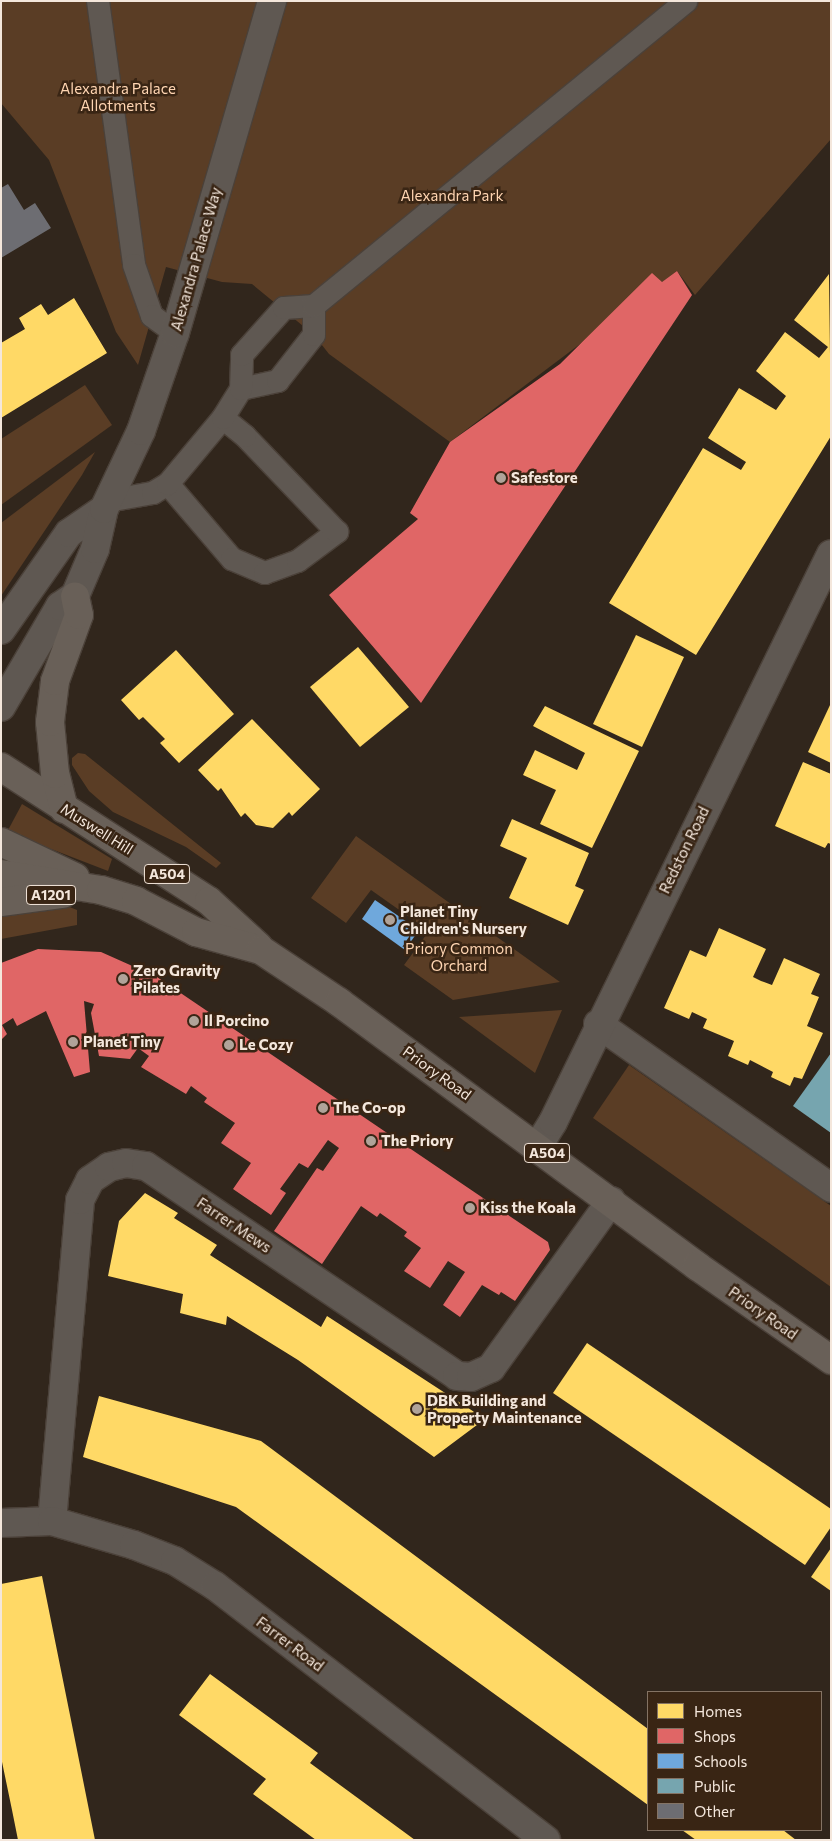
<!DOCTYPE html>
<style>
body{margin:0}
#map{position:relative;width:832px;height:1841px;overflow:hidden;background:#31261c;font-family:Commissioner,sans-serif}
div>[style]{position:absolute}
.green>*{inset:0;background:#5a3d25}
.homes>*{inset:0;background:#ffd966}
.shops>*{inset:0;background:#e06666}
.schools>*{inset:0;background:#6fa8dc}
.public>*{inset:0;background:#76a5af}
.building>*{inset:0;background:#6d6d72}
.roads{filter:drop-shadow(1px 0 #4b4139) drop-shadow(-1px 0 #4b4139) drop-shadow(0 1px #4b4139) drop-shadow(0 -1px #4b4139)}
.service>*{height:22px;margin:-11px;padding:0 11px;transform-origin:11px;border-radius:11px;background:#5f5852}
.minor>*{height:28px;margin:-14px;padding:0 14px;transform-origin:14px;border-radius:14px;background:#5f5852}
.tertiary>*{height:28px;margin:-14px;padding:0 14px;transform-origin:14px;border-radius:14px;background:#5f5852}
.primary>*{height:28px;margin:-14px;padding:0 14px;transform-origin:14px;border-radius:14px;background:#696058}
.dots>*{width:14px;height:14px;translate:-50% -50%;box-sizing:border-box;border:2px solid #392514;border-radius:50%}
span{translate:-50% -50%;white-space:nowrap;text-align:center;line-height:1.15;-webkit-text-stroke:5px #392514;paint-order:stroke}
.shield-label span{padding:1px 4px;background:#392514;border:1px solid;border-radius:4px;-webkit-text-stroke-width:0}
.shield-label{font-size:14px;color:#f4e7dc;font-weight:700}
.park-label{font-size:15px;color:#ffd5b2}
.street-label{font-size:15px;color:#f4e7dc}
.poi-label{font-size:15px;color:#f4e7dc;font-weight:700}
.left{translate:0 -50%;text-align:left}
.frame{position:absolute;inset:0;border:2px solid #f4e7dc;pointer-events:none}
.legend{position:absolute;left:647px;top:1691px;width:175px;height:140px;box-sizing:border-box;background:#392514;border:1px solid #847364;margin:0;padding:6px 9px;list-style:none;font-size:15px;color:#f4e7dc}
.legend li{display:flex;align-items:center;gap:10px;height:25px}
.legend b{width:25px;border:1px solid #847364}
</style>
<div id="map">
<div class="green">
<i style="clip-path:polygon(1px 1px,831px 1px,831px 139px,695px 295px,677px 271px,450px 442px,329px 354px,314px 335px,252px 284px,222px 282px,166px 267px,138px 365px,116px 332px,49px 160px,1px 103px)"></i>
<i style="clip-path:polygon(85px 385px,112px 425px,1px 505px,1px 439px)"></i>
<i style="clip-path:polygon(95px 452px,82px 475px,1px 596px,1px 523px)"></i>
<i style="clip-path:polygon(78px 753px,85px 754px,221px 863px,216px 868px,186px 847px,113px 812px,89px 791px,72px 765px,72px 758px)"></i>
<i style="clip-path:polygon(22px 804px,112px 859px,108px 871px,7px 832px)"></i>
<i style="clip-path:polygon(356px 836px,560px 982px,453px 1000px,404px 965px,429px 931px,371px 890px,346px 923px,311px 898px)"></i>
<i style="clip-path:polygon(57px 902px,77px 910px,77px 925px,1px 939px,1px 909px)"></i>
<i style="clip-path:polygon(562px 1010px,535px 1073px,459px 1017px)"></i>
<i style="clip-path:polygon(629px 1065px,831px 1206px,831px 1287px,593px 1118px)"></i>
</div>
<div class="homes">
<i style="clip-path:polygon(829px 274px,831px 436px,696px 655px,609px 603px,703px 448px,741px 470px,746px 462px,708px 438px,739px 388px,776px 410px,786px 396px,756px 371px,785px 332px,819px 358px,828px 347px,794px 320px)"></i>
<i style="clip-path:polygon(74px 298px,107px 353px,1px 418px,1px 343px,25px 329px,19px 318px,41px 304px,48px 315px)"></i>
<i style="clip-path:polygon(636px 635px,684px 657px,642px 747px,593px 724px)"></i>
<i style="clip-path:polygon(358px 647px,409px 707px,360px 747px,310px 687px)"></i>
<i style="clip-path:polygon(176px 650px,234px 714px,179px 763px,160px 743px,165px 739px,143px 717px,139px 720px,121px 700px)"></i>
<i style="clip-path:polygon(831px 703px,831px 763px,808px 752px)"></i>
<i style="clip-path:polygon(545px 706px,639px 751px,592px 848px,540px 824px,556px 790px,523px 775px,535px 750px,577px 770px,585px 753px,533px 726px)"></i>
<i style="clip-path:polygon(252px 719px,320px 789px,292px 816px,289px 812px,273px 828px,256px 825px,245px 813px,241px 817px,221px 788px,218px 791px,198px 770px)"></i>
<i style="clip-path:polygon(803px 762px,831px 774px,831px 844px,828px 843px,825px 848px,775px 826px)"></i>
<i style="clip-path:polygon(512px 819px,589px 853px,575px 886px,584px 890px,568px 925px,509px 898px,527px 858px,500px 846px)"></i>
<i style="clip-path:polygon(719px 928px,766px 949px,753px 977px,761px 981px,772px 985px,784px 958px,820px 974px,811px 994px,819px 997px,807px 1026px,823px 1033px,802px 1079px,794px 1077px,790px 1086px,771px 1077px,773px 1072px,750px 1060px,748px 1065px,728px 1056px,734px 1041px,703px 1028px,707px 1019px,692px 1012px,689px 1019px,664px 1008px,690px 950px,706px 957px)"></i>
<i style="clip-path:polygon(145px 1193px,178px 1213px,174px 1218px,217px 1245px,210px 1255px,321px 1327px,327px 1316px,485px 1419px,434px 1457px,298px 1360px,227px 1316px,226px 1325px,180px 1313px,183px 1294px,108px 1276px,119px 1221px)"></i>
<i style="clip-path:polygon(587px 1343px,831px 1509px,831px 1527px,805px 1565px,553px 1393px)"></i>
<i style="clip-path:polygon(99px 1396px,261px 1441px,648px 1729px,648px 1805px,236px 1507px,83px 1457px)"></i>
<i style="clip-path:polygon(831px 1548px,831px 1591px,811px 1577px)"></i>
<i style="clip-path:polygon(42px 1576px,71px 1720px,95px 1840px,18px 1840px,12px 1810px,1px 1757px,1px 1584px)"></i>
<i style="clip-path:polygon(210px 1674px,318px 1753px,310px 1763px,415px 1840px,316px 1840px,253px 1794px,266px 1779px,179px 1715px)"></i>
<i style="clip-path:polygon(682px 1830px,783px 1830px,796px 1840px,696px 1840px)"></i>
</div>
<div class="shops">
<i style="clip-path:polygon(677px 271px,692px 295px,421px 703px,329px 595px,418px 519px,410px 513px,450px 442px,560px 364px,652px 273px,662px 282px)"></i>
<i style="clip-path:polygon(38px 949px,101px 952px,157px 977px,548px 1242px,550px 1250px,515px 1301px,501px 1292px,499px 1295px,482px 1285px,460px 1317px,443px 1305px,465px 1272px,448px 1261px,430px 1288px,404px 1271px,421px 1248px,404px 1236px,407px 1232px,380px 1213px,377px 1217px,361px 1206px,322px 1264px,274px 1231px,317px 1168px,323px 1171px,339px 1148px,328px 1140px,308px 1168px,299px 1163px,280px 1189px,286px 1193px,271px 1215px,233px 1189px,251px 1163px,221px 1143px,235px 1123px,204px 1102px,207px 1098px,191px 1086px,186px 1094px,141px 1067px,149px 1056px,138px 1048px,130px 1059px,99px 1056px,91px 1013px,94px 1004px,84px 1001px,90px 1072px,74px 1077px,46px 1011px,17px 1026px,13px 1018px,2px 1025px,7px 1034px,1px 1040px,1px 963px)"></i>
</div>
<div class="schools">
<i style="clip-path:polygon(375px 900px,419px 930px,405px 950px,362px 919px)"></i>
</div>
<div class="public">
<i style="clip-path:polygon(831px 1053px,831px 1133px,793px 1106px)"></i>
</div>
<div class="building">
<i style="clip-path:polygon(8px 184px,24px 210px,35px 203px,51px 228px,1px 258px,1px 188px)"></i>
</div>
<div class="roads">
<div class="service">
<i style="left:98px;top:1px;width:266px;rotate:82.2deg"></i>
<i style="left:134px;top:265px;width:54px;rotate:70.6deg"></i>
<i style="left:152px;top:316px;width:29px;rotate:36deg"></i>
<i style="left:241px;top:389px;width:38px;rotate:-12deg"></i>
<i style="left:278px;top:381px;width:58px;rotate:-52deg"></i>
<i style="left:314px;top:335px;width:29px;rotate:-90deg"></i>
<i style="left:168px;top:484px;width:99px;rotate:49.5deg"></i>
<i style="left:232px;top:559px;width:36px;rotate:23deg"></i>
<i style="left:265px;top:573px;width:35px;rotate:-20deg"></i>
<i style="left:298px;top:561px;width:49px;rotate:-36.6deg"></i>
<i style="left:337px;top:532px;width:133px;rotate:-133.8deg"></i>
<i style="left:245px;top:436px;width:28px;rotate:-141deg"></i>
<i style="left:108px;top:501px;width:46px;rotate:-10.1deg"></i>
<i style="left:153px;top:493px;width:17px;rotate:-31deg"></i>
<i style="left:168px;top:484px;width:86px;rotate:-50.2deg"></i>
<i style="left:223px;top:418px;width:34px;rotate:-58deg"></i>
<i style="left:241px;top:389px;width:34px;rotate:-88deg"></i>
<i style="left:242px;top:355px;width:63px;rotate:-48.2deg"></i>
<i style="left:284px;top:308px;width:30px;rotate:-4deg"></i>
<i style="left:314px;top:306px;width:481px;rotate:-39.3deg"></i>
</div>
<div class="minor">
<i style="left:598px;top:1024px;width:285px;rotate:35.1deg"></i>
<i style="left:538px;top:1146px;width:28px;rotate:-58deg"></i>
<i style="left:553px;top:1122px;width:632px;rotate:-63.92deg"></i>
<i style="left:52px;top:1521px;width:322px;rotate:-85deg"></i>
<i style="left:80px;top:1200px;width:22px;rotate:-63deg"></i>
<i style="left:90px;top:1180px;width:23px;rotate:-34deg"></i>
<i style="left:109px;top:1167px;width:17px;rotate:-13deg"></i>
<i style="left:126px;top:1163px;width:20px;rotate:9deg"></i>
<i style="left:146px;top:1166px;width:375px;rotate:34deg"></i>
<i style="left:457px;top:1376px;width:14px;rotate:4deg"></i>
<i style="left:471px;top:1377px;width:22px;rotate:-24deg"></i>
<i style="left:491px;top:1368px;width:206px;rotate:-54.3deg"></i>
<i style="left:1px;top:1523px;width:51px;rotate:-2.2deg"></i>
<i style="left:52px;top:1521px;width:85px;rotate:16.3deg"></i>
<i style="left:134px;top:1545px;width:44px;rotate:21.3deg"></i>
<i style="left:175px;top:1561px;width:47px;rotate:32deg"></i>
<i style="left:215px;top:1586px;width:417px;rotate:37.5deg"></i>
</div>
<div class="tertiary">
<i style="left:1px;top:630px;width:118px;rotate:-55deg"></i>
<i style="left:69px;top:533px;width:42px;rotate:-34.4deg"></i>
<i style="left:1px;top:707px;width:117px;rotate:-59.7deg"></i>
<i style="left:60px;top:606px;width:18px;rotate:-34deg"></i>
<i style="left:75px;top:596px;width:51px;rotate:-66.9deg"></i>
<i style="left:95px;top:549px;width:41px;rotate:-77.3deg"></i>
<i style="left:104px;top:509px;width:86px;rotate:-64.6deg"></i>
<i style="left:141px;top:431px;width:104px;rotate:-70.9deg"></i>
<i style="left:175px;top:333px;width:346px;rotate:-73.7deg"></i>
</div>
<div class="primary">
<i style="left:1px;top:767px;width:247px;rotate:32.8deg"></i>
<i style="left:209px;top:901px;width:67px;rotate:42.6deg"></i>
<i style="left:64px;top:809px;width:36px;rotate:-104deg"></i>
<i style="left:55px;top:774px;width:52px;rotate:-95.5deg"></i>
<i style="left:50px;top:722px;width:41px;rotate:-83deg"></i>
<i style="left:55px;top:681px;width:70px;rotate:-70deg"></i>
<i style="left:79px;top:615px;width:19px;rotate:-102deg"></i>
<i style="left:1px;top:842px;width:82px;rotate:25.3deg"></i>
<i style="left:1px;top:874px;width:101px;rotate:9.1deg"></i>
<i style="left:101px;top:890px;width:37px;rotate:17deg"></i>
<i style="left:136px;top:901px;width:68px;rotate:27.3deg"></i>
<i style="left:196px;top:932px;width:67px;rotate:15.5deg"></i>
<i style="left:261px;top:950px;width:94px;rotate:33.7deg"></i>
<i style="left:339px;top:1002px;width:445px;rotate:36.4deg"></i>
<i style="left:697px;top:1266px;width:164px;rotate:35deg"></i>
<i style="left:1px;top:902px;width:62px;rotate:-7.5deg"></i>
</div>
</div>
<div class="dots">
<i style="left:501px;top:478px;background:#b0a399"></i>
<i style="left:390px;top:920px;background:#b0a399"></i>
<i style="left:123px;top:979px;background:#b0a399"></i>
<i style="left:194px;top:1021px;background:#b0a399"></i>
<i style="left:73px;top:1042px;background:#b0a399"></i>
<i style="left:229px;top:1045px;background:#b0a399"></i>
<i style="left:323px;top:1108px;background:#b0a399"></i>
<i style="left:371px;top:1141px;background:#b0a399"></i>
<i style="left:470px;top:1208px;background:#b0a399"></i>
<i style="left:417px;top:1409px;background:#b0a399"></i>
</div>
<div class="shield-label">
<span style="left:167px;top:874px">A504</span>
<span style="left:51px;top:895px">A1201</span>
<span style="left:547px;top:1153px">A504</span>
</div>
<div class="park-label">
<span style="left:118px;top:97px">Alexandra Palace<br>Allotments</span>
<span style="left:452px;top:196px">Alexandra Park</span>
<span style="left:459px;top:957px">Priory Common<br>Orchard</span>
</div>
<div class="street-label">
<span style="left:196px;top:259px;rotate:-74deg">Alexandra Palace Way</span>
<span style="left:97px;top:829px;rotate:32deg">Muswell Hill</span>
<span style="left:684px;top:850px;rotate:-64deg">Redston Road</span>
<span style="left:437px;top:1073px;rotate:36deg">Priory Road</span>
<span style="left:234px;top:1225px;rotate:34deg">Farrer Mews</span>
<span style="left:763px;top:1313px;rotate:35deg">Priory Road</span>
<span style="left:290px;top:1644px;rotate:37deg">Farrer Road</span>
</div>
<div class="poi-label">
<span class="left" style="left:511px;top:478px">Safestore</span>
<span class="left" style="left:400px;top:920px">Planet Tiny<br>Children's Nursery</span>
<span class="left" style="left:133px;top:979px">Zero Gravity<br>Pilates</span>
<span class="left" style="left:204px;top:1021px">Il Porcino</span>
<span class="left" style="left:83px;top:1042px">Planet Tiny</span>
<span class="left" style="left:239px;top:1045px">Le Cozy</span>
<span class="left" style="left:333px;top:1108px">The Co-op</span>
<span class="left" style="left:381px;top:1141px">The Priory</span>
<span class="left" style="left:480px;top:1208px">Kiss the Koala</span>
<span class="left" style="left:427px;top:1409px">DBK Building and<br>Property Maintenance</span>
</div>
<div class="frame"></div>
<ul class="legend">
<li><b style="height:14px;background:#ffd966"></b>Homes</li>
<li><b style="height:14px;background:#e06666"></b>Shops</li>
<li><b style="height:14px;background:#6fa8dc"></b>Schools</li>
<li><b style="height:14px;background:#76a5af"></b>Public</li>
<li><b style="height:14px;background:#6d6d72"></b>Other</li>
</ul>
</div>
